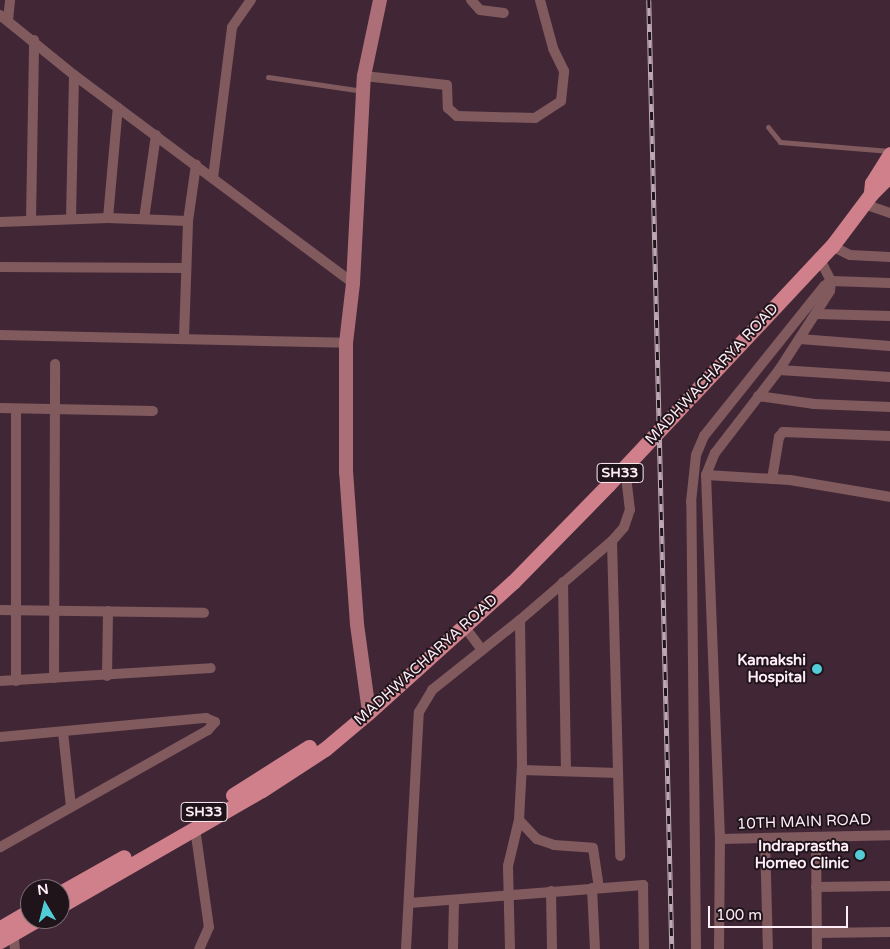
<!DOCTYPE html>
<style>
body{margin:0}
#map{position:relative;width:890px;height:949px;overflow:hidden;background:#412736;font-family:"Varela Round",sans-serif}
div>[style]{position:absolute}
.lane>*{height:5px;margin:-2.5px;padding:0 2.5px;transform-origin:2.5px;border-radius:2.5px;background:#815a5e}
.street>*{height:10px;margin:-5px;padding:0 5px;transform-origin:5px;border-radius:5px;background:#815a5e}
.secondary>*{height:14px;margin:-7px;padding:0 7px;transform-origin:7px;border-radius:7px;background:#ad6f77}
.primary>*{height:15px;margin:-7.5px;padding:0 7.5px;transform-origin:7.5px;border-radius:7.5px;background:#cf808a}
.rail>*{height:4.5px;margin-top:-2.25px;transform-origin:0;background:repeating-linear-gradient(90deg,#20141b 0 8px,#bda9b4 0 16px);box-sizing:border-box;border-block:1px solid #bda9b4}
.dots>*{width:14px;height:14px;translate:-50% -50%;box-sizing:border-box;border:2px solid #20141b;border-radius:50%}
span{translate:-50% -50%;white-space:nowrap;text-align:center;line-height:1.15;-webkit-text-stroke:4px #20141b;paint-order:stroke}
.shield-label span{padding:1px 4px;background:#20141b;border:1px solid;border-radius:4px;-webkit-text-stroke-width:0}
.shield-label{font-size:14px;color:#feedf6;font-weight:700}
.street-label{font-size:15px;color:#feedf6}
.poi-label{font-size:15px;color:#feedf6;font-weight:700}
.right{translate:-100% -50%;text-align:right}
.north{position:absolute;left:20px;top:879px;width:50px;height:50px;box-sizing:border-box;background:#20141b;border:1px solid #796b73;border-radius:50%;rotate:352deg;font-size:14px;font-weight:700;line-height:20px;text-align:center;color:#feedf6}
.north::after{content:'';display:block;margin:auto;width:18px;height:22px;background:#52ccd6;clip-path:polygon(50% 0,100% 100%,50% 72%,0 100%)}
.scale{position:absolute;left:708px;top:906px;width:140px;height:22px;box-sizing:border-box;border:2px solid #feedf6;border-top:0;padding-left:6px;font-size:15px;line-height:18px;white-space:nowrap;color:#feedf6;-webkit-text-stroke:4px #20141b;paint-order:stroke}
</style>
<div id="map">
<div class="lane">
<i style="left:268px;top:77px;width:96px;rotate:8.4deg"></i>
<i style="left:768px;top:127px;width:19px;rotate:51deg"></i>
<i style="left:780px;top:142px;width:110px;rotate:4.7deg"></i>
</div>
<div class="street">
<i style="left:471px;top:0;width:13px;rotate:48deg"></i>
<i style="left:480px;top:10px;width:24px;rotate:7deg"></i>
<i style="left:0;top:15px;width:95px;rotate:39deg"></i>
<i style="left:74px;top:75px;width:348px;rotate:36.7deg"></i>
<i style="left:8px;top:20px;width:20px;rotate:-84deg"></i>
<i style="left:364px;top:76px;width:83px;rotate:6.2deg"></i>
<i style="left:447px;top:85px;width:23px;rotate:88deg"></i>
<i style="left:448px;top:108px;width:12px;rotate:42deg"></i>
<i style="left:457px;top:116px;width:78px;rotate:1.5deg"></i>
<i style="left:535px;top:118px;width:31px;rotate:-33deg"></i>
<i style="left:561px;top:101px;width:30px;rotate:-84deg"></i>
<i style="left:564px;top:71px;width:25px;rotate:-116deg"></i>
<i style="left:553px;top:48px;width:50px;rotate:-105.2deg"></i>
<i style="left:213px;top:178px;width:152px;rotate:-82.8deg"></i>
<i style="left:232px;top:27px;width:33px;rotate:-55deg"></i>
<i style="left:864px;top:204px;width:28px;rotate:19deg"></i>
<i style="left:108px;top:218px;width:111px;rotate:-84.9deg"></i>
<i style="left:71px;top:219px;width:144px;rotate:-88.8deg"></i>
<i style="left:144px;top:219px;width:85px;rotate:-81.9deg"></i>
<i style="left:31px;top:220px;width:180px;rotate:-89deg"></i>
<i style="left:0;top:222px;width:108px;rotate:-2.1deg"></i>
<i style="left:108px;top:218px;width:80px;rotate:2.1deg"></i>
<i style="left:832px;top:246px;width:20px;rotate:27deg"></i>
<i style="left:850px;top:255px;width:40px;rotate:2.9deg"></i>
<i style="left:0;top:267px;width:186px;rotate:0.3deg"></i>
<i style="left:817px;top:314px;width:73px;rotate:1.6deg"></i>
<i style="left:0;top:335px;width:346px;rotate:1.3deg"></i>
<i style="left:184px;top:337px;width:116px;rotate:-88deg"></i>
<i style="left:188px;top:221px;width:57px;rotate:-81.9deg"></i>
<i style="left:800px;top:339px;width:90px;rotate:4.4deg"></i>
<i style="left:779px;top:370px;width:111px;rotate:3.6deg"></i>
<i style="left:758px;top:396px;width:57px;rotate:8.1deg"></i>
<i style="left:814px;top:404px;width:76px;rotate:2.3deg"></i>
<i style="left:0;top:408px;width:153px;rotate:1.1deg"></i>
<i style="left:16px;top:409px;width:272px;rotate:90deg"></i>
<i style="left:706px;top:475px;width:84px;rotate:3.4deg"></i>
<i style="left:790px;top:480px;width:101px;rotate:9.6deg"></i>
<i style="left:772px;top:479px;width:43px;rotate:-80.5deg"></i>
<i style="left:779px;top:437px;width:6px;rotate:-51deg"></i>
<i style="left:783px;top:432px;width:107px;rotate:2.1deg"></i>
<i style="left:612px;top:541px;width:315px;rotate:88.5deg"></i>
<i style="left:563px;top:582px;width:187px;rotate:89.1deg"></i>
<i style="left:0;top:610px;width:204px;rotate:0.8deg"></i>
<i style="left:520px;top:620px;width:150px;rotate:89.2deg"></i>
<i style="left:522px;top:770px;width:96px;rotate:1.8deg"></i>
<i style="left:464px;top:626px;width:30px;rotate:53deg"></i>
<i style="left:107px;top:676px;width:65px;rotate:-89.1deg"></i>
<i style="left:54px;top:678px;width:314px;rotate:-89.8deg"></i>
<i style="left:0;top:681px;width:211px;rotate:-3.5deg"></i>
<i style="left:63px;top:732px;width:75px;rotate:83.9deg"></i>
<i style="left:0;top:737px;width:207px;rotate:-5.3deg"></i>
<i style="left:206px;top:718px;width:10px;rotate:24deg"></i>
<i style="left:215px;top:722px;width:11px;rotate:131deg"></i>
<i style="left:208px;top:730px;width:239px;rotate:150.6deg"></i>
<i style="left:519px;top:820px;width:26px;rotate:47deg"></i>
<i style="left:537px;top:839px;width:18px;rotate:19deg"></i>
<i style="left:554px;top:845px;width:39px;rotate:4deg"></i>
<i style="left:593px;top:848px;width:40px;rotate:81.5deg"></i>
<i style="left:195px;top:828px;width:100px;rotate:82deg"></i>
<i style="left:209px;top:927px;width:24px;rotate:114deg"></i>
<i style="left:816px;top:837px;width:112px;rotate:89.5deg"></i>
<i style="left:765px;top:838px;width:111px;rotate:88.5deg"></i>
<i style="left:720px;top:839px;width:170px;rotate:-1.3deg"></i>
<i style="left:816px;top:887px;width:74px;rotate:-0.8deg"></i>
<i style="left:592px;top:888px;width:61px;rotate:87.2deg"></i>
<i style="left:551px;top:891px;width:58px;rotate:89deg"></i>
<i style="left:409px;top:903px;width:235px;rotate:-4.4deg"></i>
<i style="left:643px;top:885px;width:64px;rotate:89.1deg"></i>
<i style="left:13px;top:928px;width:21px;rotate:85deg"></i>
<i style="left:817px;top:933px;width:73px;rotate:-0.8deg"></i>
<i style="left:406px;top:949px;width:237px;rotate:-86.9deg"></i>
<i style="left:419px;top:712px;width:26px;rotate:-59deg"></i>
<i style="left:432px;top:690px;width:112px;rotate:-38.5deg"></i>
<i style="left:520px;top:620px;width:121px;rotate:-40.7deg"></i>
<i style="left:612px;top:541px;width:18px;rotate:-49deg"></i>
<i style="left:624px;top:527px;width:18px;rotate:-71deg"></i>
<i style="left:630px;top:510px;width:42px;rotate:-96.8deg"></i>
<i style="left:453px;top:949px;width:48px;rotate:-88.8deg"></i>
<i style="left:510px;top:949px;width:83px;rotate:-91.4deg"></i>
<i style="left:508px;top:866px;width:47px;rotate:-76.6deg"></i>
<i style="left:519px;top:820px;width:56px;rotate:-86.9deg"></i>
<i style="left:696px;top:949px;width:447px;rotate:-90.6deg"></i>
<i style="left:691px;top:502px;width:47px;rotate:-83.9deg"></i>
<i style="left:696px;top:455px;width:21px;rotate:-67deg"></i>
<i style="left:704px;top:436px;width:192px;rotate:-51.3deg"></i>
<i style="left:824px;top:286px;width:9px;rotate:-36deg"></i>
<i style="left:831px;top:281px;width:59px;rotate:1.9deg"></i>
<i style="left:719px;top:949px;width:110px;rotate:-89.5deg"></i>
<i style="left:720px;top:839px;width:364px;rotate:-92.2deg"></i>
<i style="left:706px;top:475px;width:24px;rotate:-68deg"></i>
<i style="left:715px;top:453px;width:105px;rotate:-52.4deg"></i>
<i style="left:779px;top:370px;width:94px;rotate:-57.2deg"></i>
<i style="left:830px;top:291px;width:10px;rotate:-84deg"></i>
<i style="left:831px;top:281px;width:25px;rotate:-117deg"></i>
</div>
<div class="secondary">
<i style="left:369px;top:712px;width:89px;rotate:-97.8deg"></i>
<i style="left:357px;top:624px;width:152px;rotate:-94.1deg"></i>
<i style="left:346px;top:472px;width:129px;rotate:-90deg"></i>
<i style="left:346px;top:343px;width:60px;rotate:-83.3deg"></i>
<i style="left:353px;top:283px;width:207px;rotate:-87deg"></i>
<i style="left:364px;top:76px;width:78px;rotate:-78.1deg"></i>
</div>
<div class="primary">
<i style="left:871px;top:192px;width:9px;rotate:-84deg"></i>
<i style="left:872px;top:183px;width:34px;rotate:-58deg"></i>
<i style="left:233px;top:795px;width:90px;rotate:-32.3deg"></i>
<i style="left:60px;top:893px;width:73px;rotate:-29.4deg"></i>
<i style="left:60px;top:906px;width:233px;rotate:-29.9deg"></i>
<i style="left:262px;top:790px;width:75px;rotate:-33.1deg"></i>
<i style="left:325px;top:749px;width:57px;rotate:-40.1deg"></i>
<i style="left:369px;top:712px;width:194px;rotate:-42.1deg"></i>
<i style="left:513px;top:582px;width:136px;rotate:-45.6deg"></i>
<i style="left:608px;top:485px;width:328px;rotate:-46.9deg"></i>
<i style="left:832px;top:246px;width:65px;rotate:-53.1deg"></i>
<i style="left:871px;top:194px;width:27px;rotate:-45deg"></i>
<i style="left:0;top:928px;width:34px;rotate:-30deg"></i>
<i style="left:0;top:941px;width:44px;rotate:-30.1deg"></i>
</div>
<div class="rail">
<i style="left:649px;top:0;width:949px;rotate:88.61deg"></i>
</div>
<div class="dots">
<i style="left:817px;top:669px;background:#52ccd6"></i>
<i style="left:860px;top:855px;background:#52ccd6"></i>
</div>
<div class="shield-label">
<span style="left:620px;top:473px">SH33</span>
<span style="left:204px;top:812px">SH33</span>
</div>
<div class="street-label">
<span style="left:712px;top:374px;rotate:-47deg">MADHWACHARYA ROAD</span>
<span style="left:426px;top:660px;rotate:-42deg">MADHWACHARYA ROAD</span>
<span style="left:804px;top:822px;rotate:-2deg">10TH MAIN ROAD</span>
</div>
<div class="poi-label">
<span class="right" style="left:806px;top:669px">Kamakshi<br>Hospital</span>
<span class="right" style="left:849px;top:855px">Indraprastha<br>Homeo Clinic</span>
</div>
<div class="north">N</div>
<div class="scale">100 m</div>
</div>
